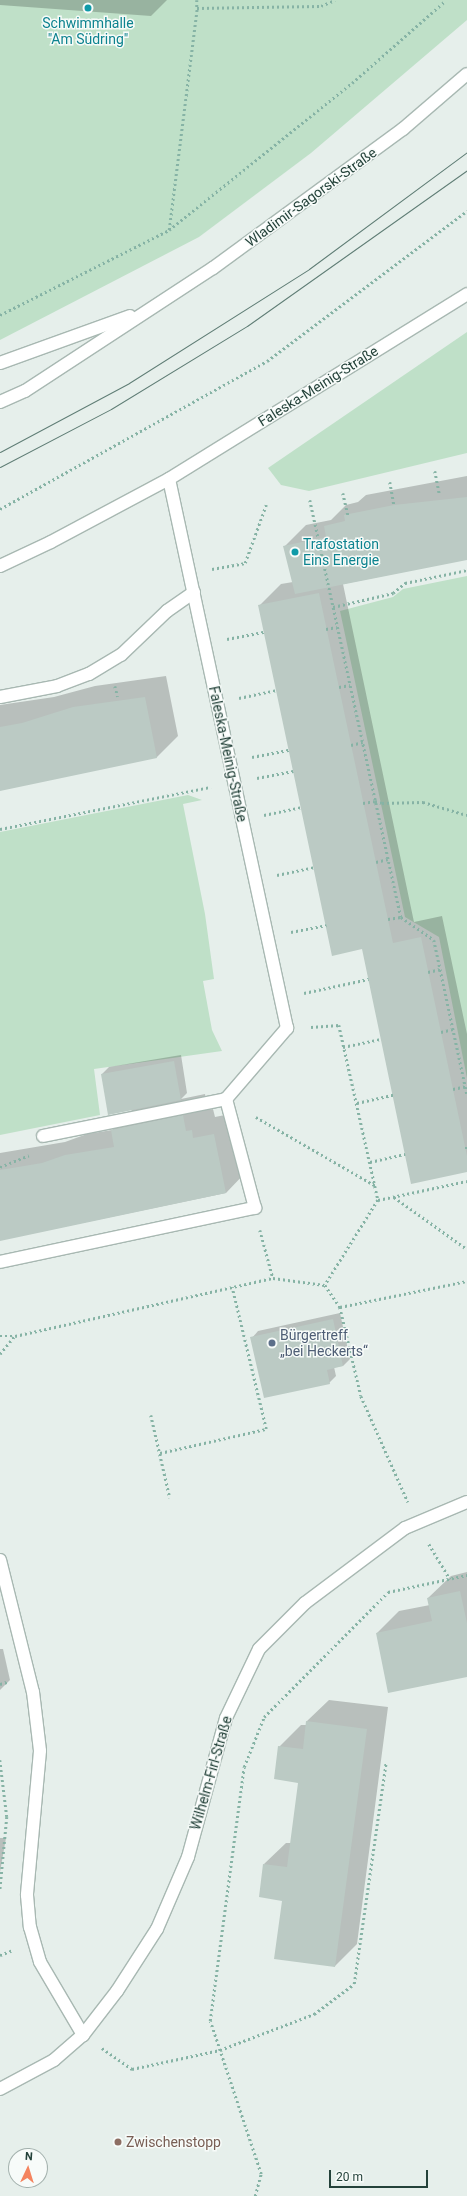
<!DOCTYPE html>
<meta charset="utf-8">
<style>
body{margin:0}
#map{position:relative;width:467px;height:2196px;overflow:hidden;background:#e6efeb;font-family:Roboto,sans-serif}
div>[style]{position:absolute}
.green>*{inset:0;background:#bfe0c8}
.shadow>*{inset:0;background:#0003}
.building>*{inset:0;background:#bbcac4}
.path>*{height:2.5px;margin-top:-1.25px;transform-origin:0;background:repeating-linear-gradient(90deg,#86b3a5 0 2px,transparent 0 5px)}
.roads{filter:drop-shadow(1px 0 #a8b8b2) drop-shadow(-1px 0 #a8b8b2) drop-shadow(0 1px #a8b8b2) drop-shadow(0 -1px #a8b8b2)}
.service>*{height:12px;margin:-6px;padding:0 6px;transform-origin:6px;border-radius:6px;background:#fff}
.minor>*{height:12px;margin:-6px;padding:0 6px;transform-origin:6px;border-radius:6px;background:#fff}
.secondary>*{height:12px;margin:-6px;padding:0 6px;transform-origin:6px;border-radius:6px;background:#fff}
.tram>*{height:1px;margin:-0.5px;padding:0 0.5px;transform-origin:0.5px;border-radius:0.5px;background:#5f7d75}
.dots>*{width:11px;height:11px;translate:-50% -50%;box-sizing:border-box;border:2px solid #f7fbf9;border-radius:50%}
span{translate:-50% -50%;white-space:nowrap;text-align:center;line-height:1.15;-webkit-text-stroke:3px #f7fbf9;paint-order:stroke}
.culture-label{font-size:14px;color:#0d838f}
.left{translate:0 -50%;text-align:left}
.street-label{font-size:14px;color:#24423a}
.service-label{font-size:14px;color:#4e5e75}
.education-label{font-size:14px;color:#785e54}
.north{position:absolute;left:8px;top:2148px;width:40px;height:40px;box-sizing:border-box;background:#f7fbf9;border:1px solid #a3b1ad;border-radius:50%;rotate:4deg;font-size:11px;font-weight:700;line-height:16px;text-align:center;color:#24423a}
.north::after{content:'';display:block;margin:auto;width:14px;height:18px;background:#f4845f;clip-path:polygon(50% 0,100% 100%,50% 72%,0 100%)}
.scale{position:absolute;left:329px;top:2170px;width:99px;height:18px;box-sizing:border-box;border:2px solid #24423a;border-top:0;padding-left:5px;font-size:12px;line-height:14px;white-space:nowrap;color:#24423a;-webkit-text-stroke:3px #f7fbf9;paint-order:stroke}
</style>
<div id="map">
<div class="green">
<i style="clip-path:polygon(0 0,467px 0,467px 20px,311px 153px,199px 237px,0 340px)"></i>
<i style="clip-path:polygon(467px 332px,467px 453px,309px 491px,281px 485px,268px 468px)"></i>
<i style="clip-path:polygon(467px 576px,467px 1078px,439px 937px,405px 917px,340px 611px,393px 597px,403px 589px)"></i>
<i style="clip-path:polygon(188px 795px,202px 800px,183px 804px,205px 914px,214px 979px,203px 981px,212px 1030px,222px 1051px,94px 1069px,100px 1115px,0 1135px,0 832px)"></i>
</div>
<div class="shadow">
<i style="clip-path:polygon(0 0,167px 0,151px 16px,0 5px)"></i>
<i style="clip-path:polygon(467px 476px,467px 559px,343px 584px,414px 922px,442px 916px,467px 1034px,467px 1171px,363px 948px,259px 606px,281px 584px,293px 582px,285px 546px,306px 525px,331px 520px,346px 505px,358px 502px,366px 495px)"></i>
<i style="clip-path:polygon(166px 676px,178px 736px,157px 757px,0 789px,0 705px,54px 697px,95px 686px)"></i>
<i style="clip-path:polygon(181px 1055px,187px 1093px,181px 1099px,205px 1094px,208px 1110px,213px 1109px,215px 1117px,235px 1113px,247px 1171px,226px 1193px,0 1240px,0 1153px,65px 1142px,87px 1134px,112px 1130px,133px 1109px,102px 1074px,109px 1067px)"></i>
<i style="clip-path:polygon(340px 1313px,350px 1359px,343px 1366px,334px 1367px,336px 1376px,329px 1383px,252px 1338px,258px 1331px)"></i>
<i style="clip-path:polygon(467px 1572px,467px 1676px,377px 1633px,399px 1611px,430px 1605px,428px 1598px,451px 1576px)"></i>
<i style="clip-path:polygon(0 1649px,3px 1649px,10px 1680px,0 1690px)"></i>
<i style="clip-path:polygon(329px 1700px,388px 1707px,357px 1944px,335px 1966px,283px 1900px,264px 1864px,286px 1843px,291px 1843px,299px 1782px,279px 1747px,301px 1725px,307px 1725px,307px 1721px)"></i>
<i style="clip-path:polygon(0 1838px,6px 1838px,0 1872px)"></i>
</div>
<div class="building">
<i style="clip-path:polygon(467px 497px,467px 560px,295px 594px,283px 546px,326px 537px,324px 526px,345px 521px,344px 515px,394px 505px)"></i>
<i style="clip-path:polygon(319px 593px,393px 943px,421px 937px,467px 1156px,467px 1172px,411px 1184px,362px 949px,332px 956px,258px 605px)"></i>
<i style="clip-path:polygon(145px 697px,157px 758px,0 791px,0 727px,22px 723px,73px 707px)"></i>
<i style="clip-path:polygon(174px 1061px,181px 1100px,108px 1115px,101px 1074px)"></i>
<i style="clip-path:polygon(183px 1115px,186px 1131px,192px 1130px,193px 1138px,214px 1134px,226px 1193px,0 1241px,0 1170px,42px 1163px,65px 1155px,114px 1147px,111px 1130px)"></i>
<i style="clip-path:polygon(333px 1319px,343px 1366px,327px 1370px,330px 1384px,264px 1398px,250px 1337px)"></i>
<i style="clip-path:polygon(460px 1591px,467px 1623px,467px 1677px,388px 1693px,376px 1633px,432px 1621px,427px 1598px)"></i>
<i style="clip-path:polygon(306px 1721px,367px 1729px,335px 1967px,274px 1959px,282px 1901px,259px 1897px,263px 1864px,287px 1867px,298px 1783px,274px 1779px,278px 1746px,303px 1749px)"></i>
</div>
<div class="path">
<i style="left:197px;top:0;width:8px;rotate:90deg"></i>
<i style="left:197px;top:8px;width:124px;rotate:-0.9deg"></i>
<i style="left:321px;top:6px;width:15px;rotate:-23deg"></i>
<i style="left:169px;top:230px;width:224px;rotate:-82.8deg"></i>
<i style="left:0;top:315px;width:189px;rotate:-26.7deg"></i>
<i style="left:169px;top:230px;width:235px;rotate:-38.8deg"></i>
<i style="left:352px;top:83px;width:125px;rotate:-41.4deg"></i>
<i style="left:435px;top:471px;width:25px;rotate:79deg"></i>
<i style="left:390px;top:482px;width:23px;rotate:80deg"></i>
<i style="left:343px;top:493px;width:23px;rotate:77deg"></i>
<i style="left:310px;top:500px;width:427px;rotate:77.7deg"></i>
<i style="left:401px;top:917px;width:40px;rotate:34.9deg"></i>
<i style="left:434px;top:940px;width:157px;rotate:77.9deg"></i>
<i style="left:0;top:509px;width:305px;rotate:-29deg"></i>
<i style="left:267px;top:361px;width:250px;rotate:-36.9deg"></i>
<i style="left:212px;top:569px;width:34px;rotate:-10deg"></i>
<i style="left:245px;top:563px;width:62px;rotate:-70.1deg"></i>
<i style="left:333px;top:607px;width:62px;rotate:-13.1deg"></i>
<i style="left:393px;top:593px;width:16px;rotate:-40deg"></i>
<i style="left:405px;top:583px;width:63px;rotate:-11.8deg"></i>
<i style="left:326px;top:629px;width:11px;rotate:-10deg"></i>
<i style="left:227px;top:639px;width:38px;rotate:-11deg"></i>
<i style="left:115px;top:686px;width:11px;rotate:75deg"></i>
<i style="left:339px;top:687px;width:11px;rotate:-10deg"></i>
<i style="left:239px;top:698px;width:38px;rotate:-12deg"></i>
<i style="left:351px;top:745px;width:12px;rotate:-14deg"></i>
<i style="left:252px;top:757px;width:38px;rotate:-11deg"></i>
<i style="left:257px;top:778px;width:37px;rotate:-11deg"></i>
<i style="left:363px;top:803px;width:12px;rotate:-9deg"></i>
<i style="left:375px;top:801px;width:7px;rotate:16deg"></i>
<i style="left:382px;top:803px;width:41px;rotate:-1.4deg"></i>
<i style="left:423px;top:802px;width:46px;rotate:16.5deg"></i>
<i style="left:264px;top:815px;width:38px;rotate:-12deg"></i>
<i style="left:0;top:829px;width:215px;rotate:-11.3deg"></i>
<i style="left:376px;top:862px;width:12px;rotate:-14deg"></i>
<i style="left:277px;top:875px;width:38px;rotate:-12deg"></i>
<i style="left:388px;top:919px;width:13px;rotate:-9deg"></i>
<i style="left:291px;top:932px;width:36px;rotate:-11deg"></i>
<i style="left:428px;top:972px;width:13px;rotate:-13deg"></i>
<i style="left:304px;top:993px;width:66px;rotate:-12.3deg"></i>
<i style="left:311px;top:1027px;width:28px;rotate:-4deg"></i>
<i style="left:339px;top:1025px;width:179px;rotate:77.4deg"></i>
<i style="left:378px;top:1200px;width:100px;rotate:121.9deg"></i>
<i style="left:441px;top:1032px;width:12px;rotate:-14deg"></i>
<i style="left:343px;top:1047px;width:39px;rotate:-12deg"></i>
<i style="left:453px;top:1089px;width:14px;rotate:-12deg"></i>
<i style="left:357px;top:1103px;width:37px;rotate:-13deg"></i>
<i style="left:256px;top:1117px;width:138px;rotate:29.9deg"></i>
<i style="left:465px;top:1148px;width:2px"></i>
<i style="left:370px;top:1162px;width:36px;rotate:-13deg"></i>
<i style="left:0;top:1167px;width:31px;rotate:-22deg"></i>
<i style="left:394px;top:1197px;width:90px;rotate:35.5deg"></i>
<i style="left:378px;top:1200px;width:91px;rotate:-12.1deg"></i>
<i style="left:260px;top:1230px;width:50px;rotate:74.8deg"></i>
<i style="left:340px;top:1307px;width:91px;rotate:76.7deg"></i>
<i style="left:361px;top:1396px;width:116px;rotate:66.1deg"></i>
<i style="left:0;top:1336px;width:15px"></i>
<i style="left:15px;top:1336px;width:264px;rotate:-12.7deg"></i>
<i style="left:273px;top:1278px;width:52px;rotate:7.7deg"></i>
<i style="left:325px;top:1285px;width:27px;rotate:56deg"></i>
<i style="left:340px;top:1307px;width:130px;rotate:-11.6deg"></i>
<i style="left:0;top:1354px;width:22px;rotate:-51deg"></i>
<i style="left:151px;top:1415px;width:85px;rotate:77.1deg"></i>
<i style="left:160px;top:1453px;width:109px;rotate:-12.8deg"></i>
<i style="left:266px;top:1429px;width:146px;rotate:-103.5deg"></i>
<i style="left:429px;top:1544px;width:41px;rotate:59deg"></i>
<i style="left:0;top:1684px;width:7px;rotate:-16deg"></i>
<i style="left:0;top:1760px;width:57px;rotate:83deg"></i>
<i style="left:7px;top:1817px;width:74px;rotate:95.4deg"></i>
<i style="left:0;top:1955px;width:14px;rotate:-21deg"></i>
<i style="left:102px;top:2048px;width:37px;rotate:35deg"></i>
<i style="left:132px;top:2069px;width:90px;rotate:-12.2deg"></i>
<i style="left:220px;top:2050px;width:101px;rotate:-21deg"></i>
<i style="left:314px;top:2014px;width:50px;rotate:-36.9deg"></i>
<i style="left:354px;top:1984px;width:224px;rotate:-81.8deg"></i>
<i style="left:255px;top:2196px;width:23px;rotate:-75deg"></i>
<i style="left:261px;top:2174px;width:161px;rotate:-108.4deg"></i>
<i style="left:210px;top:2021px;width:256px;rotate:-82.4deg"></i>
<i style="left:244px;top:1767px;width:54px;rotate:-68.2deg"></i>
<i style="left:264px;top:1717px;width:176px;rotate:-45.2deg"></i>
<i style="left:388px;top:1592px;width:81px;rotate:-12.1deg"></i>
</div>
<div class="roads">
<div class="service">
<i style="left:0;top:697px;width:58px;rotate:-10.9deg"></i>
<i style="left:57px;top:686px;width:34px;rotate:-21deg"></i>
<i style="left:89px;top:674px;width:37px;rotate:-31deg"></i>
<i style="left:121px;top:655px;width:64px;rotate:-43.7deg"></i>
<i style="left:167px;top:611px;width:33px;rotate:-35deg"></i>
<i style="left:43px;top:1136px;width:187px;rotate:-11.4deg"></i>
<i style="left:226px;top:1099px;width:94px;rotate:-49.3deg"></i>
<i style="left:0;top:1262px;width:261px;rotate:-12deg"></i>
<i style="left:255px;top:1208px;width:113px;rotate:-104.9deg"></i>
<i style="left:0;top:1560px;width:136px;rotate:76deg"></i>
<i style="left:33px;top:1692px;width:59px;rotate:83.2deg"></i>
<i style="left:40px;top:1751px;width:145px;rotate:95.2deg"></i>
<i style="left:27px;top:1895px;width:32px;rotate:85deg"></i>
<i style="left:30px;top:1927px;width:36px;rotate:74deg"></i>
<i style="left:40px;top:1962px;width:85px;rotate:59.5deg"></i>
</div>
<div class="minor">
<i style="left:169px;top:479px;width:562px;rotate:77.87deg"></i>
<i style="left:0;top:566px;width:56px;rotate:-25.2deg"></i>
<i style="left:51px;top:542px;width:134px;rotate:-28.1deg"></i>
<i style="left:169px;top:479px;width:351px;rotate:-31.8deg"></i>
<i style="left:0;top:2089px;width:61px;rotate:-28.2deg"></i>
<i style="left:54px;top:2060px;width:38px;rotate:-41deg"></i>
<i style="left:83px;top:2035px;width:56px;rotate:-52.3deg"></i>
<i style="left:117px;top:1991px;width:74px;rotate:-57.2deg"></i>
<i style="left:157px;top:1929px;width:78px;rotate:-66.7deg"></i>
<i style="left:188px;top:1857px;width:144px;rotate:-74.7deg"></i>
<i style="left:226px;top:1718px;width:76px;rotate:-64.4deg"></i>
<i style="left:259px;top:1649px;width:65px;rotate:-45deg"></i>
<i style="left:305px;top:1603px;width:125px;rotate:-36.9deg"></i>
<i style="left:405px;top:1528px;width:67px;rotate:-22.8deg"></i>
</div>
<div class="secondary">
<i style="left:0;top:363px;width:138px;rotate:-19.9deg"></i>
<i style="left:0;top:402px;width:27px;rotate:-24deg"></i>
<i style="left:25px;top:391px;width:225px;rotate:-33.2deg"></i>
<i style="left:213px;top:268px;width:235px;rotate:-36.2deg"></i>
<i style="left:403px;top:129px;width:84px;rotate:-40.7deg"></i>
</div>
</div>
<div class="tram">
<i style="left:0;top:452px;width:146px;rotate:-28.1deg"></i>
<i style="left:129px;top:383px;width:213px;rotate:-32.3deg"></i>
<i style="left:309px;top:269px;width:197px;rotate:-36.5deg"></i>
<i style="left:0;top:467px;width:125px;rotate:-27.6deg"></i>
<i style="left:111px;top:409px;width:159px;rotate:-31.4deg"></i>
<i style="left:247px;top:326px;width:270px;rotate:-35.3deg"></i>
</div>
<div class="dots">
<i style="left:88px;top:8px;background:#0f9aa8"></i>
<i style="left:295px;top:552px;background:#0f9aa8"></i>
<i style="left:272px;top:1343px;background:#5c6f8a"></i>
<i style="left:118px;top:2142px;background:#8d6e63"></i>
</div>
<div class="culture-label">
<span style="left:88px;top:31px">Schwimmhalle<br>"Am Südring"</span>
<span class="left" style="left:303px;top:552px">Trafostation<br>Eins Energie</span>
</div>
<div class="street-label">
<span style="left:311px;top:197px;rotate:-36deg">Wladimir-Sagorski-Straße</span>
<span style="left:318px;top:386px;rotate:-32deg">Faleska-Meinig-Straße</span>
<span style="left:228px;top:754px;rotate:78deg">Faleska-Meinig-Straße</span>
<span style="left:211px;top:1773px;rotate:-74deg">Wilhelm-Firl-Straße</span>
</div>
<div class="service-label">
<span class="left" style="left:280px;top:1343px">Bürgertreff<br>„bei Heckerts“</span>
</div>
<div class="education-label">
<span class="left" style="left:126px;top:2142px">Zwischenstopp</span>
</div>
<div class="north">N</div>
<div class="scale">20 m</div>
</div>
